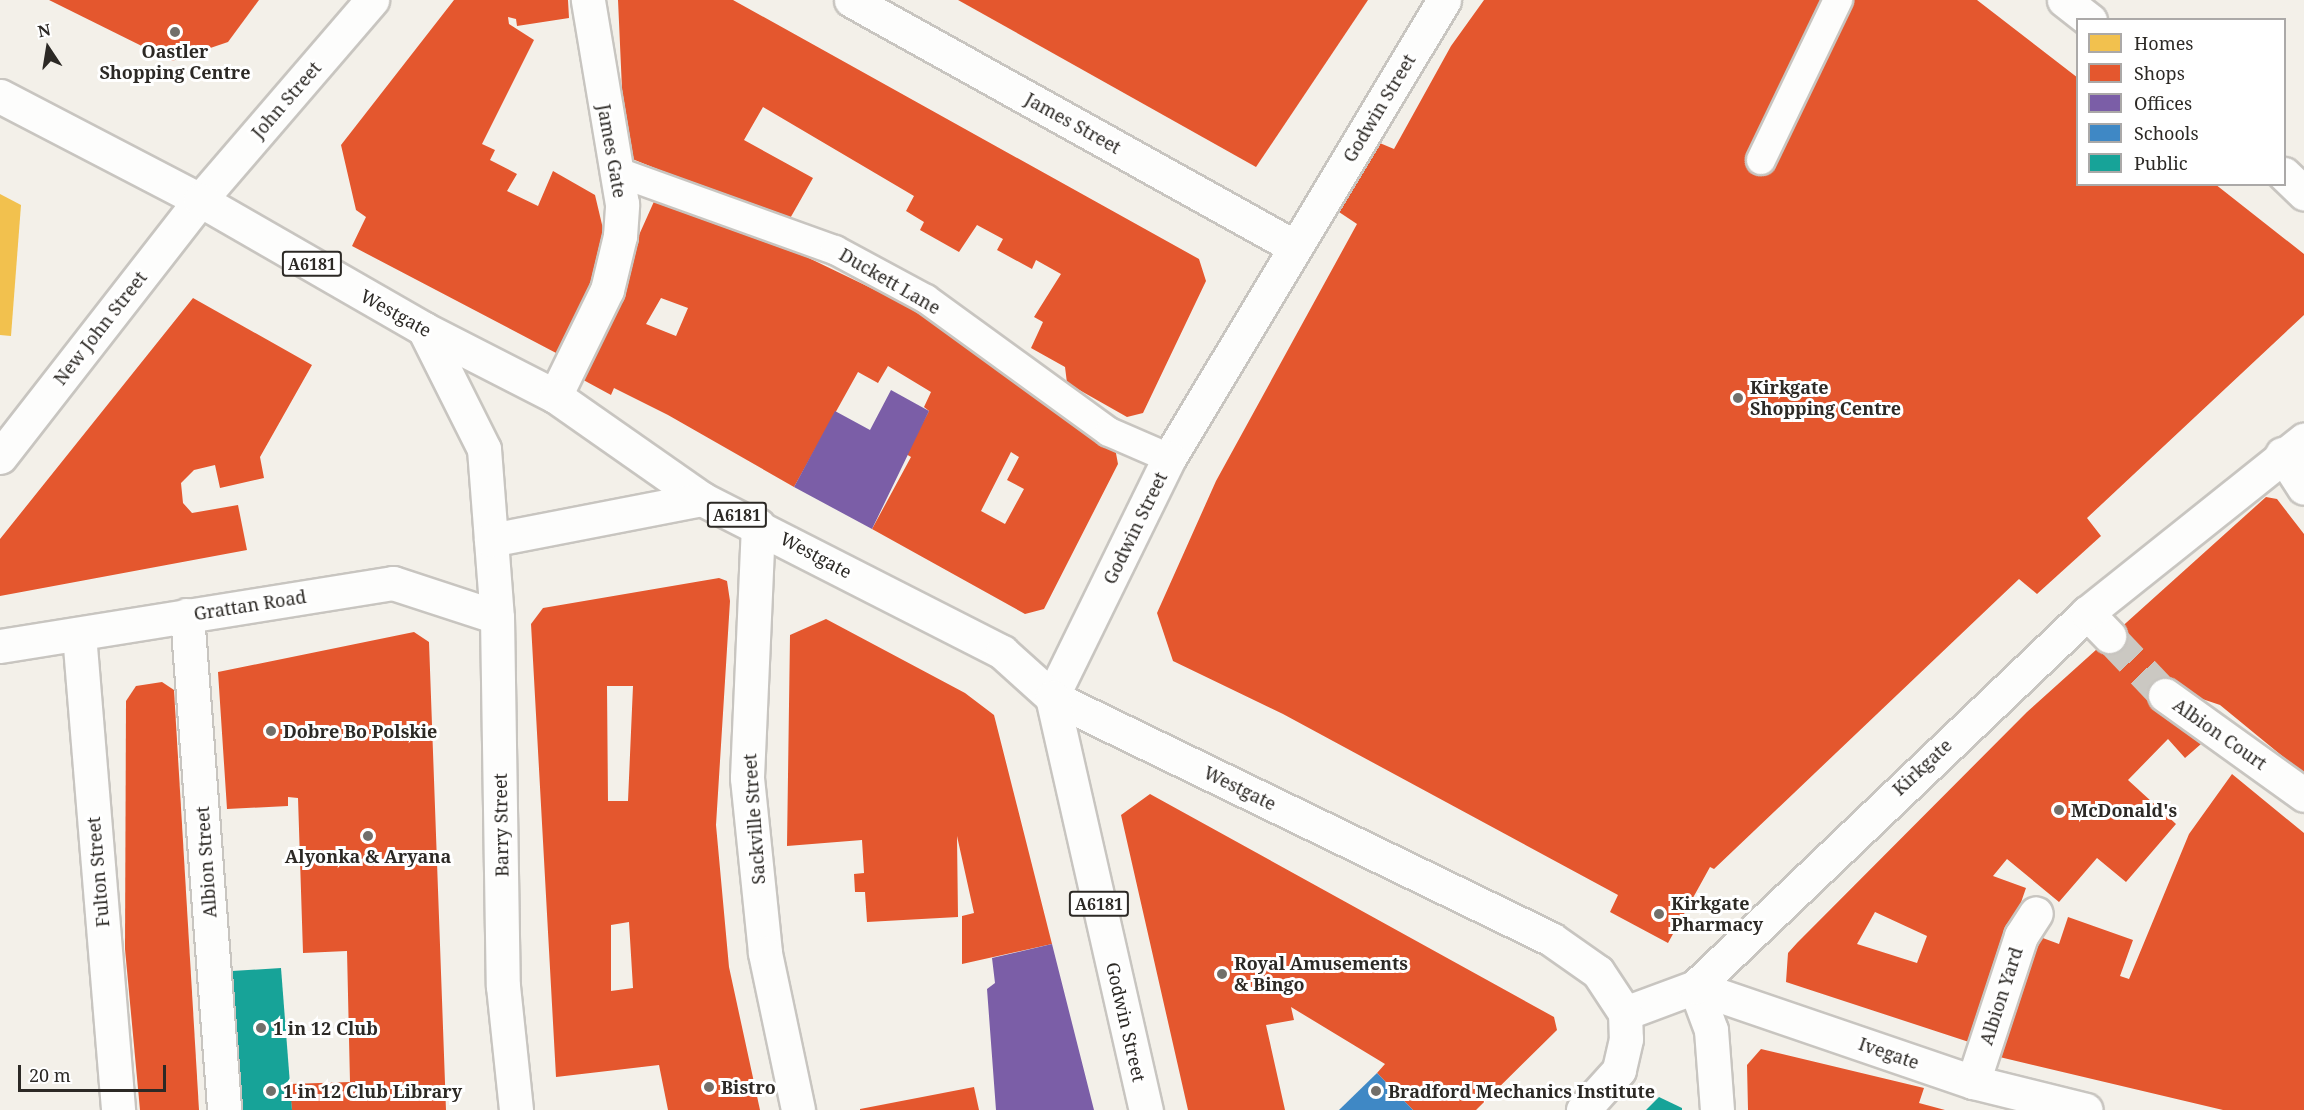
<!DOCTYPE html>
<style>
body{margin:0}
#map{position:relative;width:2304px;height:1110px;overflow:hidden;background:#f3f0e9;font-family:"Noto Serif",serif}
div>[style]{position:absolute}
.homes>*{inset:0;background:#f2c14e}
.shops>*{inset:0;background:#e4572e}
.offices>*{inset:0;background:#7b5ea7}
.schools>*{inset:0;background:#3f88c5}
.public>*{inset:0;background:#17a398}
.pedestrian-tunnel>*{height:33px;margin-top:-16.5px;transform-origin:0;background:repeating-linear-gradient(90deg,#cbc8c2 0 33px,transparent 0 49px)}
.roads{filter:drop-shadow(2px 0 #c8c5c0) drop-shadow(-2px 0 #c8c5c0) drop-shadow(0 2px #c8c5c0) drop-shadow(0 -2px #c8c5c0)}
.service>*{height:28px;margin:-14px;padding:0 14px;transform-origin:14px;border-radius:14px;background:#fdfdfc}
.pedestrian>*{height:33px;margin:-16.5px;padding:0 16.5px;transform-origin:16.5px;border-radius:16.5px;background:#fdfdfc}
.minor>*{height:33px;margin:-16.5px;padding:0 16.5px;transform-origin:16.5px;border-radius:16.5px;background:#fdfdfc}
.tertiary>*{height:33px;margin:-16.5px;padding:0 16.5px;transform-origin:16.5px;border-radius:16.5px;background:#fdfdfc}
.primary>*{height:33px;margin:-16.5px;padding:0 16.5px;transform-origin:16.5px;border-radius:16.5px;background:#fdfdfc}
.dots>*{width:16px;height:16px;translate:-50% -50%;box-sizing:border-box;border:3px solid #fff;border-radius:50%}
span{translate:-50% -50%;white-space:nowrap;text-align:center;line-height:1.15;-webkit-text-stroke:6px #fff;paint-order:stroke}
.shield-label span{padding:2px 4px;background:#fff;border:2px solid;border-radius:4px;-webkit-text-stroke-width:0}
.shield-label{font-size:16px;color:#2c2925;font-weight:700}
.poi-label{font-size:18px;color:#2c2925;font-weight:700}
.left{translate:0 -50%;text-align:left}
.street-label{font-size:18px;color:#2c2925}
.legend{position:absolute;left:2076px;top:18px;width:210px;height:168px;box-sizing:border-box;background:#fff;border:2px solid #aba9a8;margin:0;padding:8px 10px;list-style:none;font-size:18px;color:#2c2925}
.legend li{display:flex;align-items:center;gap:12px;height:30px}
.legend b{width:30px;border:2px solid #aba9a8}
.north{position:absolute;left:18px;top:18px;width:60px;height:60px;-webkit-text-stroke:4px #fff;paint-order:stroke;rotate:348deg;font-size:16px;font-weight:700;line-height:24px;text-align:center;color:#2c2925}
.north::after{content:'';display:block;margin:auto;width:21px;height:27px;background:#2c2925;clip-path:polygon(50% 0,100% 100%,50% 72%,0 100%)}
.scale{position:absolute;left:18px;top:1065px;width:148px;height:27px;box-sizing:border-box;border:3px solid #2c2925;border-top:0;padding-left:8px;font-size:18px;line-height:21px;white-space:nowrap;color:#2c2925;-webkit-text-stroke:4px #fff;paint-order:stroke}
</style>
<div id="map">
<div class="homes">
<i style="clip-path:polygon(0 194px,21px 205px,11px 336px,0 335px)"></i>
</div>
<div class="shops">
<i style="clip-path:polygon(49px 0,259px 0,228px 42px,172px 61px)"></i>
<i style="clip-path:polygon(454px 0,568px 0,569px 18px,517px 26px,516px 19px,508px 17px,509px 24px,534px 40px,482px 144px,495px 150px,490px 160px,517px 174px,507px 191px,538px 206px,553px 171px,595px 195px,604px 233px,594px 278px,558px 354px,352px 246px,366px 217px,356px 210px,341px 145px)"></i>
<i style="clip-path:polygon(618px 0,733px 0,1199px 259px,1206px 281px,1143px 413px,1127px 417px,1067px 383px,1065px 367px,1031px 348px,1043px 322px,1034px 317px,1061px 274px,1036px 260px,1032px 269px,997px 250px,1003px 239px,977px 225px,959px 252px,920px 230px,924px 222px,906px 211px,914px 196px,763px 107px,744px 140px,813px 178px,788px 222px,625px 156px)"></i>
<i style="clip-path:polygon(958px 0,1368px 0,1256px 167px)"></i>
<i style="clip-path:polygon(1484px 0,1977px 0,2078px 78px,2078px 184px,2215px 184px,2304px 254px,2304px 315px,2087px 518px,2101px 536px,2037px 594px,2019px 579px,1714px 869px,1710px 867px,1668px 943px,1610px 912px,1618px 895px,1283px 714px,1173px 661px,1157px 613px,1216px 481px,1357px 224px,1339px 212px,1375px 141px,1394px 149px,1451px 46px)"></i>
<i style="clip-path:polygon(evenodd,656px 197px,788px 248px,898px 301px,961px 338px,1115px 448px,1118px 464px,1044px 609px,1025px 614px,872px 529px,911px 457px,906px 454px,929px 411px,924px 407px,931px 392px,888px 366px,878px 383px,858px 372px,794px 487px,668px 415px,614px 388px,611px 395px,576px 376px,656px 197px,661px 298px,688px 308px,676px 336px,646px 324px,661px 298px,656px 197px,1011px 452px,1019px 457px,1007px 480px,1024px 489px,1005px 524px,981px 511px,1011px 452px)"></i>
<i style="clip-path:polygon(193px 298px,312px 365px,260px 457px,264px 478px,220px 488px,215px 465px,194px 470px,181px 483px,183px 503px,192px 513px,238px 505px,247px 550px,0 596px,0 539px)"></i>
<i style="clip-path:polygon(evenodd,2266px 497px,2277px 499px,2304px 534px,2304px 774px,2220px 705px,2173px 689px,2159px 699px,2201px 744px,2185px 758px,2168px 739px,2128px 780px,2176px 824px,2126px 882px,2097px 858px,2059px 902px,2007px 859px,1993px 876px,2026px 888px,1972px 1043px,1786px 982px,1788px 953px,1797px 943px,2027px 712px,2266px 497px,1875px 912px,1927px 936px,1917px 963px,1857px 944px,1875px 912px)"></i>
<i style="clip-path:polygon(evenodd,719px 578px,727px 581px,730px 601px,716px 825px,729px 967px,760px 1110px,668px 1110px,659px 1065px,556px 1077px,531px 624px,543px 608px,719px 578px,607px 686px,633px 686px,628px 801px,608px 801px,607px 686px,719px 578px,629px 922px,633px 988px,611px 991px,611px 925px,629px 922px)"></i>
<i style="clip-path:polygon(826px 619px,965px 693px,994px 715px,1052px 944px,962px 964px,962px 916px,974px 913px,957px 836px,958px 917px,867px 922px,865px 892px,855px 892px,854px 874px,864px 873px,862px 840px,787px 846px,790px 635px)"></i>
<i style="clip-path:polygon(414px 632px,429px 642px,446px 1110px,292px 1110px,289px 1084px,350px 1082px,347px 951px,303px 953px,298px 798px,288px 797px,288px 806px,227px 809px,218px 672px)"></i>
<i style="clip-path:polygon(162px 682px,174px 690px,199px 1110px,140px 1110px,125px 949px,126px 701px,136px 686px)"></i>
<i style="clip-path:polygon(2232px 774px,2304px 833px,2304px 1110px,2223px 1110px,1987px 1054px,2029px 933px,2059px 944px,2068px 917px,2133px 940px,2120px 976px,2129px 979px,2189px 834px)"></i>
<i style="clip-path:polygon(1150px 794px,1554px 1017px,1557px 1030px,1476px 1110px,1413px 1110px,1377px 1073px,1385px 1064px,1291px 1007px,1294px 1020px,1266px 1025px,1285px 1110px,1188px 1110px,1121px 815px)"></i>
<i style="clip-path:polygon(1761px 1049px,1924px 1088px,1919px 1103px,1945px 1110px,1748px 1110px,1747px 1065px)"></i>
<i style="clip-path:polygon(974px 1087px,979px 1110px,860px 1110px,860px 1109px)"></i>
</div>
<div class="offices">
<i style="clip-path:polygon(891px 390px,929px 411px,872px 529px,794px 487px,835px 411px,870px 430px)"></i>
<i style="clip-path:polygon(1052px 944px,1094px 1110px,996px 1110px,987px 989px,995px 983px,992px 958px)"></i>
</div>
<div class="schools">
<i style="clip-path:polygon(1377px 1073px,1413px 1110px,1339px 1110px)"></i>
</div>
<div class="public">
<i style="clip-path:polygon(281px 968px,292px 1110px,242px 1110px,232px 971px)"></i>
<i style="clip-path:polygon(1659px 1097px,1682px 1108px,1682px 1110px,1646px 1110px)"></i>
</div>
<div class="pedestrian-tunnel">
<i style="left:2109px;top:636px;width:81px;rotate:46.5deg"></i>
</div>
<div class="roads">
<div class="service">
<i style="left:1761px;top:160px;width:178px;rotate:-64.3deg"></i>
<i style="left:615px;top:171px;width:234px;rotate:19.8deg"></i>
<i style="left:835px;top:250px;width:103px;rotate:28.3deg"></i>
<i style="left:926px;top:299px;width:226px;rotate:36deg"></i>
<i style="left:1109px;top:432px;width:65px;rotate:23.4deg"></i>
</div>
<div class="pedestrian">
<i style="left:2064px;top:0;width:33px;rotate:38deg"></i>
<i style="left:2284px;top:174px;width:28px;rotate:44deg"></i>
<i style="left:2282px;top:454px;width:40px;rotate:57.1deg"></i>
<i style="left:2087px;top:613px;width:32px;rotate:46deg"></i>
<i style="left:2165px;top:695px;width:171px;rotate:35.7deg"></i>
<i style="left:1695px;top:987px;width:294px;rotate:18.9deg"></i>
<i style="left:1973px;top:1082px;width:116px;rotate:13.9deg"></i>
<i style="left:1695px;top:987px;width:46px;rotate:69.6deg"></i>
<i style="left:1711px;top:1030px;width:80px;rotate:85.7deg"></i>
<i style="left:1625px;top:1013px;width:75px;rotate:-20.4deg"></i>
<i style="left:1695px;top:987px;width:542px;rotate:-43.65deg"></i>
<i style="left:2087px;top:613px;width:278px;rotate:-38.6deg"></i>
<i style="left:1973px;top:1082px;width:154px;rotate:-71.8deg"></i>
<i style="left:2021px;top:936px;width:27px;rotate:-57deg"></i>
</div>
<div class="minor">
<i style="left:851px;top:0;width:508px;rotate:29.09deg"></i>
<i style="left:1444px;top:0;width:534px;rotate:120.98deg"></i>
<i style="left:1169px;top:458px;width:266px;rotate:116.1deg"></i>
<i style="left:1052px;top:697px;width:555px;rotate:25.87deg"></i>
<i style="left:1551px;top:939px;width:57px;rotate:35.1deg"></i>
<i style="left:1598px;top:972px;width:49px;rotate:56.6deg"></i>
<i style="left:1625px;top:1013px;width:26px;rotate:88deg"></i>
<i style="left:1626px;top:1039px;width:32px;rotate:103deg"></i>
<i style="left:1619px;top:1070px;width:54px;rotate:132deg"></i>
<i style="left:200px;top:200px;width:264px;rotate:-49.3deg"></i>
<i style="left:555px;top:396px;width:118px;rotate:-63.9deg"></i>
<i style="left:607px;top:290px;width:56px;rotate:-76.5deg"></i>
<i style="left:620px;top:236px;width:32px;rotate:-86deg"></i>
<i style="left:622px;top:204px;width:207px;rotate:-99.5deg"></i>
<i style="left:758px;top:525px;width:253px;rotate:92.5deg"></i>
<i style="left:747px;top:778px;width:176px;rotate:84.1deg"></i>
<i style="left:765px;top:953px;width:160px;rotate:78.1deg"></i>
<i style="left:187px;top:615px;width:496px;rotate:85.7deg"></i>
<i style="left:79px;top:634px;width:478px;rotate:85.3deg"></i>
</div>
<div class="tertiary">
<i style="left:0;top:457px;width:326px;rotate:-52.1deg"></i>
<i style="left:0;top:646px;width:398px;rotate:-9.1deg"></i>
<i style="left:393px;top:583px;width:109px;rotate:18.1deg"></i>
</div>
<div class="primary">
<i style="left:0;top:96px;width:225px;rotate:27.5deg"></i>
<i style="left:200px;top:200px;width:258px;rotate:29.9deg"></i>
<i style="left:424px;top:329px;width:147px;rotate:27.1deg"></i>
<i style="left:555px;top:396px;width:179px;rotate:35deg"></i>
<i style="left:702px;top:499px;width:337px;rotate:27deg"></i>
<i style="left:1002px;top:652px;width:67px;rotate:42deg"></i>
<i style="left:1052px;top:697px;width:424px;rotate:77.2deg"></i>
<i style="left:424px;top:329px;width:134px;rotate:63.4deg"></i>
<i style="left:484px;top:449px;width:169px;rotate:85.6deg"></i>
<i style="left:497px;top:617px;width:369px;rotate:89.1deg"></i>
<i style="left:503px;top:986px;width:125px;rotate:84deg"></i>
<i style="left:491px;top:540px;width:215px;rotate:-11deg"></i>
</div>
</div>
<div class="dots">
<i style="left:175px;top:32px;background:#726f6a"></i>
<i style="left:1738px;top:398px;background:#726f6a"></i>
<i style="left:271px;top:731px;background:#726f6a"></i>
<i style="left:2059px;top:810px;background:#726f6a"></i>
<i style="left:368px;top:836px;background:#726f6a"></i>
<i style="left:1659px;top:914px;background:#726f6a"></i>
<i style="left:1222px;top:974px;background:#726f6a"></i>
<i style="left:261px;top:1028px;background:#726f6a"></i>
<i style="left:709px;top:1087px;background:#726f6a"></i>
<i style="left:271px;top:1091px;background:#726f6a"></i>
<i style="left:1376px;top:1091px;background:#726f6a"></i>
</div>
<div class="shield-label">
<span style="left:312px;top:264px">A6181</span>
<span style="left:737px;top:515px">A6181</span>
<span style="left:1099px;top:904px">A6181</span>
</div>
<div class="poi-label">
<span style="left:175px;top:62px">Oastler<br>Shopping Centre</span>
<span class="left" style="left:1750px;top:398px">Kirkgate<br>Shopping Centre</span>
<span class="left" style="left:283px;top:731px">Dobre Bo Polskie</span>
<span class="left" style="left:2071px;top:810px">McDonald's</span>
<span style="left:368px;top:856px">Alyonka &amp; Aryana</span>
<span class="left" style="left:1671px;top:914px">Kirkgate<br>Pharmacy</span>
<span class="left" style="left:1234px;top:974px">Royal Amusements<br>&amp; Bingo</span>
<span class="left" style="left:273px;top:1028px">1 in 12 Club</span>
<span class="left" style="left:721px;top:1087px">Bistro</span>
<span class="left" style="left:283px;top:1091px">1 in 12 Club Library</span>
<span class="left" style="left:1388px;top:1091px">Bradford Mechanics Institute</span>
</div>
<div class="street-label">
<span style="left:286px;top:100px;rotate:-49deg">John Street</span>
<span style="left:1379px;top:108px;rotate:-59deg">Godwin Street</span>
<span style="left:1073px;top:123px;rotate:29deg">James Street</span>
<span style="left:612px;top:151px;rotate:80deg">James Gate</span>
<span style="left:890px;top:281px;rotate:30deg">Duckett Lane</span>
<span style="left:396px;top:313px;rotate:29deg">Westgate</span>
<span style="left:100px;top:328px;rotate:-52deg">New John Street</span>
<span style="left:1135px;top:528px;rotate:-64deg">Godwin Street</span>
<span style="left:816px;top:555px;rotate:28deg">Westgate</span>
<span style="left:250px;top:605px;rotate:-9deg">Grattan Road</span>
<span style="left:2220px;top:734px;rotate:35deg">Albion Court</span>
<span style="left:1922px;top:767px;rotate:-43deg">Kirkgate</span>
<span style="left:1240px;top:788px;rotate:26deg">Westgate</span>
<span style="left:754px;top:819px;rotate:-94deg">Sackville Street</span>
<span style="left:501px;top:825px;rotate:-91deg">Barry Street</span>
<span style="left:206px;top:862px;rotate:-94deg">Albion Street</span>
<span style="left:98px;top:872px;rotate:-95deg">Fulton Street</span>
<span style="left:2001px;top:996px;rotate:-72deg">Albion Yard</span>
<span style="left:1126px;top:1022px;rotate:77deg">Godwin Street</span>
<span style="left:1889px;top:1053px;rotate:19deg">Ivegate</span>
</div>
<ul class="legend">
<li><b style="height:16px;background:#f2c14e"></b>Homes</li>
<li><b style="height:16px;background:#e4572e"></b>Shops</li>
<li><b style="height:16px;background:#7b5ea7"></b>Offices</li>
<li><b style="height:16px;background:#3f88c5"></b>Schools</li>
<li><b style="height:16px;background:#17a398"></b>Public</li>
</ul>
<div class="north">N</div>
<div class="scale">20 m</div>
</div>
